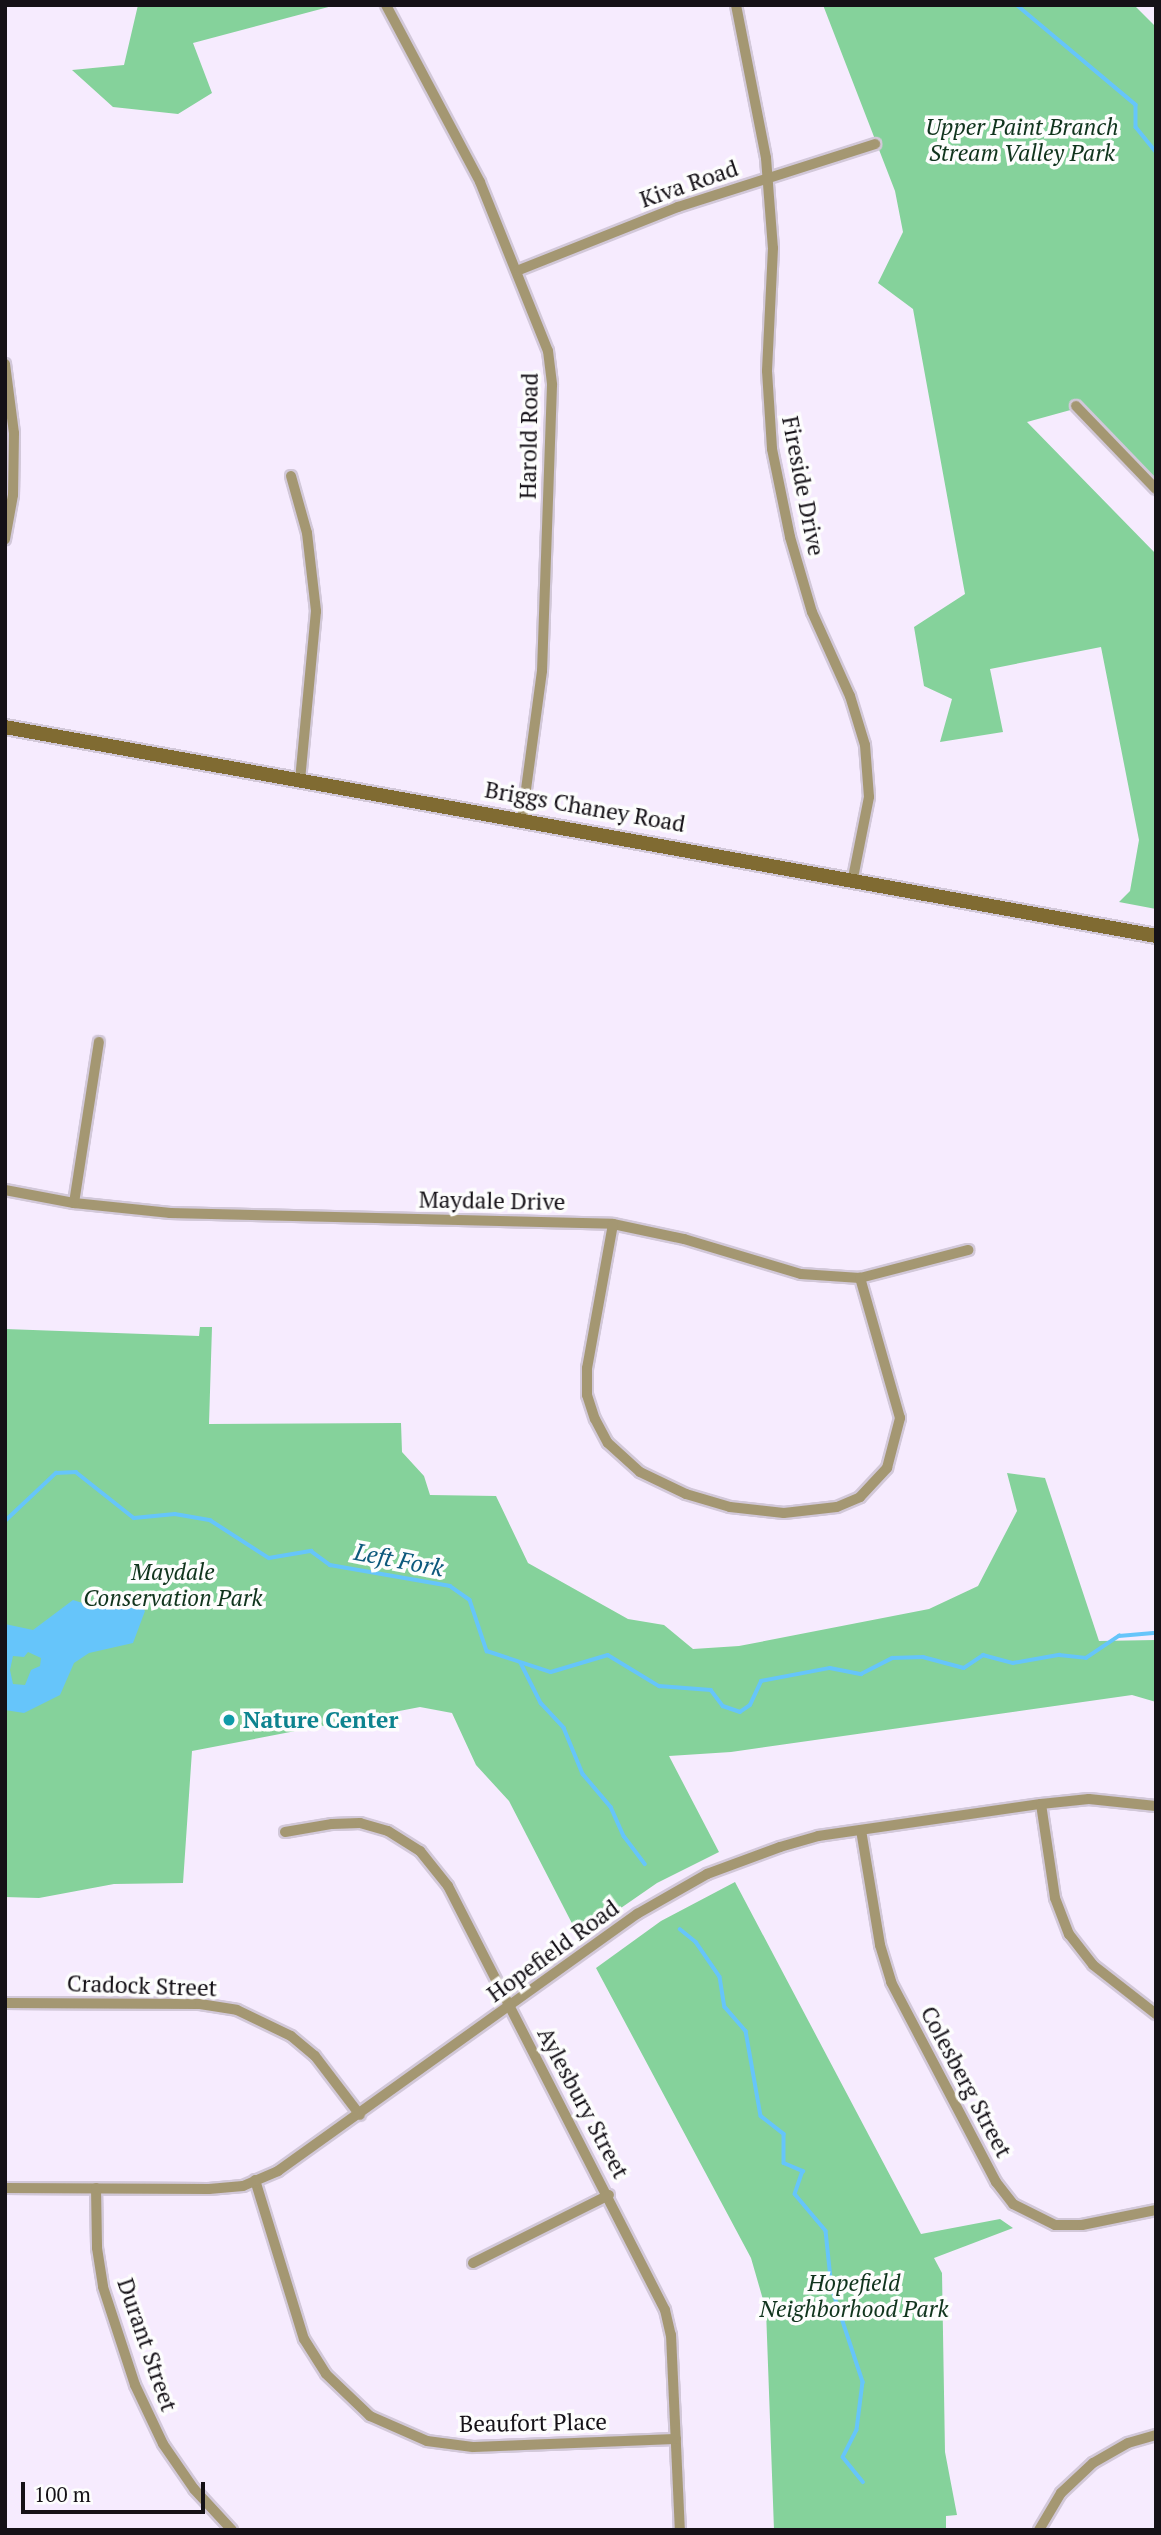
<!DOCTYPE html>
<style>
body{margin:0}
#map{position:relative;width:1161px;height:2535px;overflow:hidden;background:#f6ebfe;font-family:"PT Serif",serif}
div>[style]{position:absolute}
.green>*{inset:0;background:#85d29b}
.water>*{inset:0;background:#66c5fa}
.stream>*{height:3.5px;margin:-1.75px;padding:0 1.75px;transform-origin:1.75px;border-radius:1.75px;background:#66c5fa}
.roads{filter:drop-shadow(2px 0 #d2c8d9) drop-shadow(-2px 0 #d2c8d9) drop-shadow(0 2px #d2c8d9) drop-shadow(0 -2px #d2c8d9)}
.street>*{height:10px;margin:-5px;padding:0 5px;transform-origin:5px;border-radius:5px;background:#a49772}
.secondary>*{height:14px;margin:-7px;padding:0 7px;transform-origin:7px;border-radius:7px;background:#806b32}
.dots>*{width:19px;height:19px;translate:-50% -50%;box-sizing:border-box;border:4px solid #fdfdfd;border-radius:50%}
span{translate:-50% -50%;white-space:nowrap;text-align:center;line-height:1.15;-webkit-text-stroke:7px #fdfdfd;paint-order:stroke}
.park-label{font-size:23px;color:#10341d;font-style:italic}
.street-label{font-size:23px;color:#151117}
.culture-label{font-size:23px;color:#0d838f;font-weight:700}
.left{translate:0 -50%;text-align:left}
.water-label{font-size:24px;color:#0d597c;font-style:italic}
.frame{position:absolute;inset:0;border:7px solid #151117;pointer-events:none}
.scale{position:absolute;left:21px;top:2482px;width:184px;height:32px;box-sizing:border-box;border:4px solid #151117;border-top:0;padding-left:9px;font-size:21px;line-height:24px;white-space:nowrap;color:#151117;-webkit-text-stroke:5px #fdfdfd;paint-order:stroke}
</style>
<div id="map">
<div class="green">
<i style="clip-path:polygon(138px 5px,336px 5px,193px 43px,212px 93px,178px 114px,113px 107px,72px 70px,124px 65px)"></i>
<i style="clip-path:polygon(823px 5px,1134px 5px,1156px 27px,1156px 480px,1085px 406px,1027px 422px,1156px 554px,1156px 909px,1119px 902px,1130px 891px,1139px 840px,1101px 647px,990px 669px,1003px 732px,940px 742px,952px 699px,924px 686px,914px 627px,965px 594px,913px 309px,878px 283px,903px 232px,895px 191px)"></i>
<i style="clip-path:polygon(200px 1327px,212px 1327px,209px 1424px,401px 1423px,402px 1452px,424px 1476px,430px 1495px,496px 1496px,528px 1563px,628px 1619px,664px 1625px,693px 1649px,739px 1646px,929px 1609px,978px 1586px,1017px 1511px,1007px 1473px,1045px 1478px,1099px 1641px,1156px 1640px,1156px 1702px,1132px 1695px,731px 1752px,669px 1756px,719px 1852px,657px 1883px,579px 1937px,509px 1801px,476px 1765px,452px 1713px,420px 1707px,192px 1751px,183px 1883px,114px 1884px,39px 1898px,5px 1897px,5px 1329px,199px 1336px)"></i>
<i style="clip-path:polygon(735px 1882px,921px 2234px,1000px 2219px,1013px 2228px,934px 2258px,942px 2273px,945px 2452px,957px 2515px,946px 2516px,946px 2530px,774px 2530px,766px 2310px,751px 2258px,596px 1968px,661px 1921px)"></i>
</div>
<div class="water">
<i style="clip-path:polygon(evenodd,118px 1593px,134px 1598px,145px 1611px,133px 1643px,89px 1653px,74px 1663px,60px 1695px,24px 1713px,5px 1710px,5px 1624px,33px 1630px,73px 1600px,89px 1605px,118px 1593px,28px 1652px,41px 1658px,40px 1666px,31px 1670px,25px 1685px,13px 1684px,10px 1670px,13px 1656px,24px 1657px,28px 1652px)"></i>
</div>
<div class="stream">
<i style="left:1017px;top:5px;width:155px;rotate:40deg"></i>
<i style="left:1136px;top:105px;width:22px;rotate:90deg"></i>
<i style="left:1136px;top:127px;width:32px;rotate:51deg"></i>
<i style="left:5px;top:1521px;width:70px;rotate:-43.3deg"></i>
<i style="left:56px;top:1473px;width:20px;rotate:-3deg"></i>
<i style="left:76px;top:1472px;width:74px;rotate:38.4deg"></i>
<i style="left:134px;top:1518px;width:41px;rotate:-5.6deg"></i>
<i style="left:175px;top:1514px;width:36px;rotate:10deg"></i>
<i style="left:210px;top:1520px;width:70px;rotate:32.8deg"></i>
<i style="left:269px;top:1558px;width:43px;rotate:-9.5deg"></i>
<i style="left:311px;top:1551px;width:24px;rotate:36deg"></i>
<i style="left:330px;top:1565px;width:122px;rotate:9.9deg"></i>
<i style="left:450px;top:1586px;width:24px;rotate:35deg"></i>
<i style="left:470px;top:1600px;width:54px;rotate:71.6deg"></i>
<i style="left:487px;top:1651px;width:67px;rotate:18.2deg"></i>
<i style="left:551px;top:1672px;width:59px;rotate:-16.6deg"></i>
<i style="left:608px;top:1655px;width:60px;rotate:31.3deg"></i>
<i style="left:659px;top:1686px;width:52px;rotate:4.4deg"></i>
<i style="left:711px;top:1690px;width:20px;rotate:53deg"></i>
<i style="left:723px;top:1706px;width:18px;rotate:19deg"></i>
<i style="left:740px;top:1712px;width:12px;rotate:-35deg"></i>
<i style="left:750px;top:1705px;width:26px;rotate:-65deg"></i>
<i style="left:761px;top:1681px;width:70px;rotate:-10.7deg"></i>
<i style="left:830px;top:1668px;width:32px;rotate:11deg"></i>
<i style="left:861px;top:1674px;width:35px;rotate:-27deg"></i>
<i style="left:892px;top:1658px;width:31px;rotate:-2deg"></i>
<i style="left:923px;top:1657px;width:42px;rotate:15deg"></i>
<i style="left:964px;top:1668px;width:23px;rotate:-34deg"></i>
<i style="left:983px;top:1655px;width:31px;rotate:15deg"></i>
<i style="left:1013px;top:1663px;width:47px;rotate:-9.9deg"></i>
<i style="left:1059px;top:1655px;width:27px;rotate:6deg"></i>
<i style="left:1086px;top:1658px;width:40px;rotate:-34deg"></i>
<i style="left:1119px;top:1636px;width:37px;rotate:-5deg"></i>
<i style="left:521px;top:1663px;width:45px;rotate:63.4deg"></i>
<i style="left:541px;top:1703px;width:34px;rotate:47deg"></i>
<i style="left:564px;top:1728px;width:50px;rotate:67.6deg"></i>
<i style="left:583px;top:1774px;width:43px;rotate:49.7deg"></i>
<i style="left:611px;top:1807px;width:32px;rotate:66deg"></i>
<i style="left:624px;top:1836px;width:35px;rotate:53deg"></i>
<i style="left:680px;top:1929px;width:21px;rotate:39deg"></i>
<i style="left:696px;top:1942px;width:42px;rotate:55.6deg"></i>
<i style="left:720px;top:1977px;width:30px;rotate:81deg"></i>
<i style="left:725px;top:2007px;width:32px;rotate:49deg"></i>
<i style="left:746px;top:2031px;width:86px;rotate:80deg"></i>
<i style="left:761px;top:2116px;width:29px;rotate:38deg"></i>
<i style="left:784px;top:2134px;width:29px;rotate:90deg"></i>
<i style="left:784px;top:2163px;width:21px;rotate:23deg"></i>
<i style="left:803px;top:2171px;width:24px;rotate:109deg"></i>
<i style="left:795px;top:2194px;width:48px;rotate:50deg"></i>
<i style="left:826px;top:2231px;width:57px;rotate:84deg"></i>
<i style="left:832px;top:2288px;width:99px;rotate:71.7deg"></i>
<i style="left:863px;top:2382px;width:48px;rotate:97.1deg"></i>
<i style="left:857px;top:2430px;width:30px;rotate:117deg"></i>
<i style="left:843px;top:2457px;width:32px;rotate:51deg"></i>
</div>
<div class="roads">
<div class="street">
<i style="left:386px;top:5px;width:200px;rotate:62deg"></i>
<i style="left:480px;top:182px;width:182px;rotate:68.1deg"></i>
<i style="left:548px;top:351px;width:34px;rotate:83deg"></i>
<i style="left:552px;top:385px;width:286px;rotate:92deg"></i>
<i style="left:542px;top:671px;width:148px;rotate:97.7deg"></i>
<i style="left:736px;top:5px;width:156px;rotate:78.9deg"></i>
<i style="left:766px;top:158px;width:90px;rotate:85.6deg"></i>
<i style="left:773px;top:248px;width:123px;rotate:92.8deg"></i>
<i style="left:767px;top:371px;width:78px;rotate:86.3deg"></i>
<i style="left:772px;top:449px;width:90px;rotate:78.4deg"></i>
<i style="left:790px;top:537px;width:78px;rotate:73.7deg"></i>
<i style="left:812px;top:612px;width:92px;rotate:65.7deg"></i>
<i style="left:850px;top:696px;width:51px;rotate:73deg"></i>
<i style="left:865px;top:745px;width:52px;rotate:85.6deg"></i>
<i style="left:869px;top:797px;width:83px;rotate:101.2deg"></i>
<i style="left:519px;top:270px;width:171px;rotate:-21.6deg"></i>
<i style="left:678px;top:207px;width:207px;rotate:-17.7deg"></i>
<i style="left:5px;top:364px;width:70px;rotate:82.6deg"></i>
<i style="left:14px;top:433px;width:62px;rotate:90.9deg"></i>
<i style="left:13px;top:495px;width:45px;rotate:100.3deg"></i>
<i style="left:1076px;top:406px;width:115px;rotate:46.1deg"></i>
<i style="left:291px;top:476px;width:59px;rotate:74.3deg"></i>
<i style="left:307px;top:533px;width:79px;rotate:83.4deg"></i>
<i style="left:316px;top:611px;width:169px;rotate:95.4deg"></i>
<i style="left:5px;top:1190px;width:70px;rotate:10.7deg"></i>
<i style="left:74px;top:1203px;width:97px;rotate:5.9deg"></i>
<i style="left:170px;top:1213px;width:443px;rotate:1.4deg"></i>
<i style="left:613px;top:1224px;width:73px;rotate:11.9deg"></i>
<i style="left:684px;top:1239px;width:122px;rotate:16.7deg"></i>
<i style="left:801px;top:1274px;width:59px;rotate:3.9deg"></i>
<i style="left:860px;top:1278px;width:112px;rotate:-14.5deg"></i>
<i style="left:74px;top:1203px;width:163px;rotate:-81.2deg"></i>
<i style="left:613px;top:1224px;width:146px;rotate:100.2deg"></i>
<i style="left:587px;top:1368px;width:27px;rotate:90deg"></i>
<i style="left:587px;top:1395px;width:25px;rotate:72deg"></i>
<i style="left:595px;top:1419px;width:27px;rotate:62deg"></i>
<i style="left:608px;top:1443px;width:43px;rotate:42.2deg"></i>
<i style="left:640px;top:1472px;width:51px;rotate:25.6deg"></i>
<i style="left:686px;top:1494px;width:46px;rotate:16.5deg"></i>
<i style="left:730px;top:1507px;width:54px;rotate:6.3deg"></i>
<i style="left:784px;top:1513px;width:53px;rotate:-6.5deg"></i>
<i style="left:837px;top:1507px;width:25px;rotate:-23deg"></i>
<i style="left:860px;top:1497px;width:40px;rotate:-47deg"></i>
<i style="left:887px;top:1468px;width:52px;rotate:-75.4deg"></i>
<i style="left:900px;top:1418px;width:146px;rotate:-105.9deg"></i>
<i style="left:1041px;top:1804px;width:95px;rotate:81.5deg"></i>
<i style="left:1055px;top:1898px;width:39px;rotate:69deg"></i>
<i style="left:1069px;top:1934px;width:39px;rotate:52deg"></i>
<i style="left:1093px;top:1965px;width:80px;rotate:37.9deg"></i>
<i style="left:861px;top:1830px;width:117px;rotate:80.6deg"></i>
<i style="left:880px;top:1945px;width:39px;rotate:73deg"></i>
<i style="left:891px;top:1982px;width:226px;rotate:62.3deg"></i>
<i style="left:996px;top:2182px;width:28px;rotate:52deg"></i>
<i style="left:1013px;top:2204px;width:47px;rotate:26.6deg"></i>
<i style="left:1055px;top:2225px;width:27px"></i>
<i style="left:1082px;top:2225px;width:76px;rotate:-11.5deg"></i>
<i style="left:285px;top:1832px;width:48px;rotate:-9.7deg"></i>
<i style="left:332px;top:1824px;width:28px;rotate:-2deg"></i>
<i style="left:360px;top:1823px;width:29px;rotate:16deg"></i>
<i style="left:388px;top:1831px;width:38px;rotate:32deg"></i>
<i style="left:420px;top:1851px;width:45px;rotate:51.3deg"></i>
<i style="left:448px;top:1886px;width:476px;rotate:62.9deg"></i>
<i style="left:665px;top:2310px;width:26px;rotate:77deg"></i>
<i style="left:671px;top:2335px;width:195px;rotate:87.4deg"></i>
<i style="left:5px;top:2003px;width:195px;rotate:0.3deg"></i>
<i style="left:200px;top:2004px;width:37px;rotate:9deg"></i>
<i style="left:237px;top:2010px;width:60px;rotate:25.7deg"></i>
<i style="left:291px;top:2036px;width:31px;rotate:40deg"></i>
<i style="left:315px;top:2056px;width:74px;rotate:52.7deg"></i>
<i style="left:255px;top:2180px;width:166px;rotate:72.9deg"></i>
<i style="left:304px;top:2339px;width:41px;rotate:57.8deg"></i>
<i style="left:326px;top:2374px;width:61px;rotate:43.7deg"></i>
<i style="left:370px;top:2416px;width:62px;rotate:23.7deg"></i>
<i style="left:427px;top:2441px;width:46px;rotate:7.4deg"></i>
<i style="left:473px;top:2447px;width:203px;rotate:-2.3deg"></i>
<i style="left:5px;top:2188px;width:204px;rotate:0.3deg"></i>
<i style="left:209px;top:2189px;width:34px;rotate:-5deg"></i>
<i style="left:243px;top:2186px;width:38px;rotate:-23deg"></i>
<i style="left:278px;top:2171px;width:442px;rotate:-35.6deg"></i>
<i style="left:637px;top:1914px;width:81px;rotate:-29.7deg"></i>
<i style="left:707px;top:1874px;width:78px;rotate:-20.3deg"></i>
<i style="left:780px;top:1847px;width:40px;rotate:-16deg"></i>
<i style="left:818px;top:1836px;width:225px;rotate:-8.2deg"></i>
<i style="left:1041px;top:1804px;width:48px;rotate:-5.9deg"></i>
<i style="left:1089px;top:1799px;width:67px;rotate:6deg"></i>
<i style="left:96px;top:2188px;width:60px;rotate:89deg"></i>
<i style="left:97px;top:2248px;width:39px;rotate:81deg"></i>
<i style="left:103px;top:2287px;width:103px;rotate:71.9deg"></i>
<i style="left:135px;top:2385px;width:65px;rotate:64.6deg"></i>
<i style="left:163px;top:2444px;width:55px;rotate:55.4deg"></i>
<i style="left:194px;top:2489px;width:56px;rotate:47.2deg"></i>
<i style="left:473px;top:2263px;width:152px;rotate:-26.6deg"></i>
<i style="left:1039px;top:2530px;width:43px;rotate:-59.3deg"></i>
<i style="left:1061px;top:2493px;width:44px;rotate:-43.2deg"></i>
<i style="left:1093px;top:2463px;width:40px;rotate:-29.7deg"></i>
<i style="left:1128px;top:2443px;width:29px;rotate:-16deg"></i>
</div>
<div class="secondary">
<i style="left:5px;top:727px;width:1170px;rotate:10.29deg"></i>
</div>
</div>
<div class="dots">
<i style="left:229px;top:1720px;background:#0f9aa8"></i>
</div>
<div class="park-label">
<span style="left:1022px;top:140px">Upper Paint Branch<br>Stream Valley Park</span>
<span style="left:173px;top:1585px">Maydale<br>Conservation Park</span>
<span style="left:854px;top:2296px">Hopefield<br>Neighborhood Park</span>
</div>
<div class="street-label">
<span style="left:689px;top:184px;rotate:-19deg">Kiva Road</span>
<span style="left:529px;top:436px;rotate:-89deg">Harold Road</span>
<span style="left:803px;top:486px;rotate:79deg">Fireside Drive</span>
<span style="left:585px;top:807px;rotate:10deg">Briggs Chaney Road</span>
<span style="left:492px;top:1201px;rotate:1deg">Maydale Drive</span>
<span style="left:553px;top:1951px;rotate:-36deg">Hopefield Road</span>
<span style="left:142px;top:1986px;rotate:2deg">Cradock Street</span>
<span style="left:966px;top:2082px;rotate:62deg">Colesberg Street</span>
<span style="left:583px;top:2103px;rotate:62deg">Aylesbury Street</span>
<span style="left:147px;top:2345px;rotate:71deg">Durant Street</span>
<span style="left:533px;top:2423px;rotate:-1deg">Beaufort Place</span>
</div>
<div class="culture-label">
<span class="left" style="left:243px;top:1720px">Nature Center</span>
</div>
<div class="water-label">
<span style="left:399px;top:1560px;rotate:11deg">Left Fork</span>
</div>
<div class="frame"></div>
<div class="scale">100 m</div>
</div>
